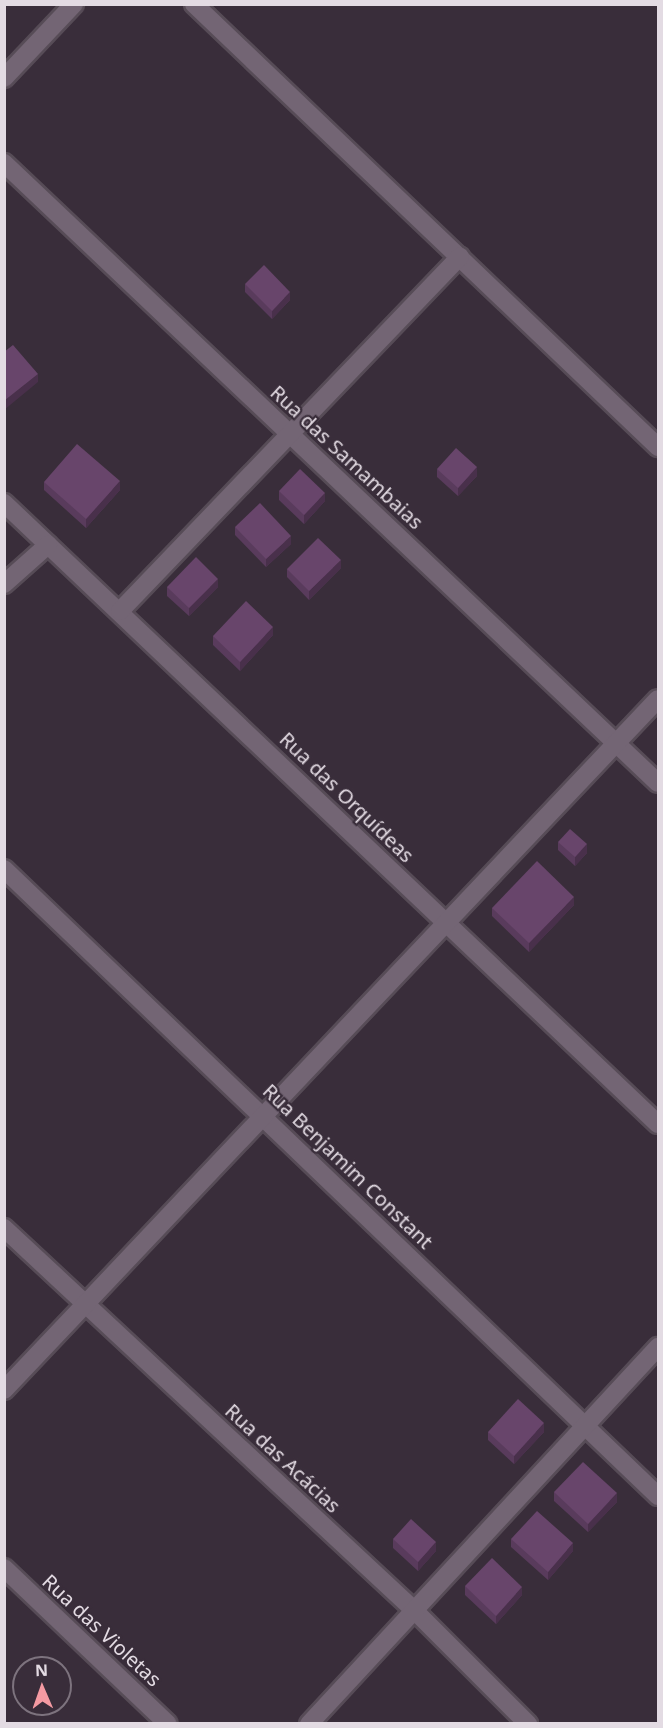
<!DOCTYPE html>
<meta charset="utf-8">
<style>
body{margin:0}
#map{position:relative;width:663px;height:1728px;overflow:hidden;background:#392d3a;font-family:"Noto Sans",sans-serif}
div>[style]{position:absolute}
.roads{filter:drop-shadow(2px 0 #574c57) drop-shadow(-2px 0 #574c57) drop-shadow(0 2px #574c57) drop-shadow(0 -2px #574c57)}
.minor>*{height:18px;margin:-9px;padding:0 9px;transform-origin:9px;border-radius:9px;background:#736574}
.wall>*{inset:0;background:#593b5c}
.shaded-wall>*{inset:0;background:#49304b}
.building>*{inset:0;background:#68456b}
span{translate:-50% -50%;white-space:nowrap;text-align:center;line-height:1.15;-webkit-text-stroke:4.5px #392d3a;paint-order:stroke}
.street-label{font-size:20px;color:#e3dbe3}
.frame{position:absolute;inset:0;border:6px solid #e3dbe3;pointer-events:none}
.north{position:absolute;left:12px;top:1656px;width:60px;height:60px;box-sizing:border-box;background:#392d3a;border:2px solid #7d737e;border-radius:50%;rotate:358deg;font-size:16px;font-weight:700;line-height:24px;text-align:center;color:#e3dbe3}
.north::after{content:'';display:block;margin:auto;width:21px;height:27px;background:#f49aa2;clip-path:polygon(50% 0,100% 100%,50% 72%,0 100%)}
</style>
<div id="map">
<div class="roads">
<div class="minor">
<i style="left:194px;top:4px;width:642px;rotate:43.67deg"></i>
<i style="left:4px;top:78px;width:102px;rotate:-46.6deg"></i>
<i style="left:4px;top:163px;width:901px;rotate:43.47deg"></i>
<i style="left:4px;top:503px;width:902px;rotate:43.52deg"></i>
<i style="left:4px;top:584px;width:59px;rotate:-41.6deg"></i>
<i style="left:120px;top:611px;width:491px;rotate:-46.2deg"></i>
<i style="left:4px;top:869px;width:906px;rotate:43.79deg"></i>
<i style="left:4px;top:1228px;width:562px;rotate:42.98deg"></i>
<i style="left:415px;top:1611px;width:160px;rotate:45deg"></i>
<i style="left:4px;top:1390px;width:951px;rotate:-46.58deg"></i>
<i style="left:4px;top:1568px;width:226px;rotate:43.6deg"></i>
<i style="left:309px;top:1724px;width:514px;rotate:-47.21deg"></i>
</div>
</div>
<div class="wall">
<i style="clip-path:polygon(245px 284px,290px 300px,272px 319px,245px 292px)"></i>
<i style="clip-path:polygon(437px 469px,477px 476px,458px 496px,437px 477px)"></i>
<i style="clip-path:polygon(44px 482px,120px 490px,86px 528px,44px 490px)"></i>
<i style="clip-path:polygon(279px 491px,325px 501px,304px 524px,279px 500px)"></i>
<i style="clip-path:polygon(235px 527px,291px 544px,266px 567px,235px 535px)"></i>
<i style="clip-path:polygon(341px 568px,309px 600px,287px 577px,287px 569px)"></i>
<i style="clip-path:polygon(167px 587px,218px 587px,189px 616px,167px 596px)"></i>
<i style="clip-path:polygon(273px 635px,240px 671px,213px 645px,213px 636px)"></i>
<i style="clip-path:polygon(558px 842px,587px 853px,575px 866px,558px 850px)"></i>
<i style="clip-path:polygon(574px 905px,529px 952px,492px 916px,492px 908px)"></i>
<i style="clip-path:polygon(488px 1432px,544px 1432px,514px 1464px,488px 1440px)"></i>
<i style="clip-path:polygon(554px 1492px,617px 1502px,588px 1532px,554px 1501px)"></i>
<i style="clip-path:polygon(393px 1539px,436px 1551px,418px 1571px,393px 1548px)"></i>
<i style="clip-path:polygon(511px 1539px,573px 1551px,548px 1580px,511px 1547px)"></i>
<i style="clip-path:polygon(465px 1586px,522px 1595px,496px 1624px,465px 1595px)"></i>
</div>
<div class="shaded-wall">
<i style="clip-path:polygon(290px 292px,290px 300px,272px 319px,272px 311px)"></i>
<i style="clip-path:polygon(38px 374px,38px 382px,4px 410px,4px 401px)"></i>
<i style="clip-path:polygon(477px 467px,477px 476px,458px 496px,458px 488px)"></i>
<i style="clip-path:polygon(120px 481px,120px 490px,86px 528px,86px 519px)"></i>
<i style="clip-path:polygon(325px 493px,325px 501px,304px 524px,304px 515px)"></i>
<i style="clip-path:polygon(291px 536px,291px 544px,266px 567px,266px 559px)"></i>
<i style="clip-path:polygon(341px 560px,341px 568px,309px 600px,309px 591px)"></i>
<i style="clip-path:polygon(218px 579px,218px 587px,189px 616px,189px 608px)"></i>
<i style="clip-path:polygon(273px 627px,273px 635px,240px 671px,240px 662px)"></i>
<i style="clip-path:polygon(587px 844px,587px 853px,575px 866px,575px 857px)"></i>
<i style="clip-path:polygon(574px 897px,574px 905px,529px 952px,529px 943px)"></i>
<i style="clip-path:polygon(544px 1423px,544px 1432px,514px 1464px,514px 1456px)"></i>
<i style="clip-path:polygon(617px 1493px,617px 1502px,588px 1532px,588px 1524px)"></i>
<i style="clip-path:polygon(436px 1542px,436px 1551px,418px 1571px,418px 1562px)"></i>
<i style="clip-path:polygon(573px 1543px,573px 1551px,548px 1580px,548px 1572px)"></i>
<i style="clip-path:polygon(522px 1587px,522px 1595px,496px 1624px,496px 1616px)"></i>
</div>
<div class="building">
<i style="clip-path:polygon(264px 265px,290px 292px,272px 311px,245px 284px)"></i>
<i style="clip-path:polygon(13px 345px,38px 374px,4px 401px,4px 352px)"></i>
<i style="clip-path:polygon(77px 444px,120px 481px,86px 519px,44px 482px)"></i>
<i style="clip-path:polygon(456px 448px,477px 467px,458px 488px,437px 469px)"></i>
<i style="clip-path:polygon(300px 469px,325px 493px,304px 515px,279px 491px)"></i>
<i style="clip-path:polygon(260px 503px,291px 536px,266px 559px,235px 527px)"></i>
<i style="clip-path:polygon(318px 538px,341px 560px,309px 591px,287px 569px)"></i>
<i style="clip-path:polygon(196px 557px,218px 579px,189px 608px,167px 587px)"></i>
<i style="clip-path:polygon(246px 601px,273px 627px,240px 662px,213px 636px)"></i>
<i style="clip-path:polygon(570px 829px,587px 844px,575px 857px,558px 842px)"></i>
<i style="clip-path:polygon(537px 861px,574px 897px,529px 943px,492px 908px)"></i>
<i style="clip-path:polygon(518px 1399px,544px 1423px,514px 1456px,488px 1432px)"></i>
<i style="clip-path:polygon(583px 1462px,617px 1493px,588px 1524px,554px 1492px)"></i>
<i style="clip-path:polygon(537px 1511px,573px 1543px,548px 1572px,511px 1539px)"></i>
<i style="clip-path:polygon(411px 1519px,436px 1542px,418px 1562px,393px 1539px)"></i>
<i style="clip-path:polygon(492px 1558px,522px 1587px,496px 1616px,465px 1586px)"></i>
</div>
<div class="street-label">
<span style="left:347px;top:457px;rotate:43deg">Rua das Samambaias</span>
<span style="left:347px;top:797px;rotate:44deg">Rua das Orquídeas</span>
<span style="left:348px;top:1166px;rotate:44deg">Rua Benjamim Constant</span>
<span style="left:283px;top:1458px;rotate:43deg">Rua das Acácias</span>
<span style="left:102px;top:1630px;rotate:43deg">Rua das Violetas</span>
</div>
<div class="frame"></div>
<div class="north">N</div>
</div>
